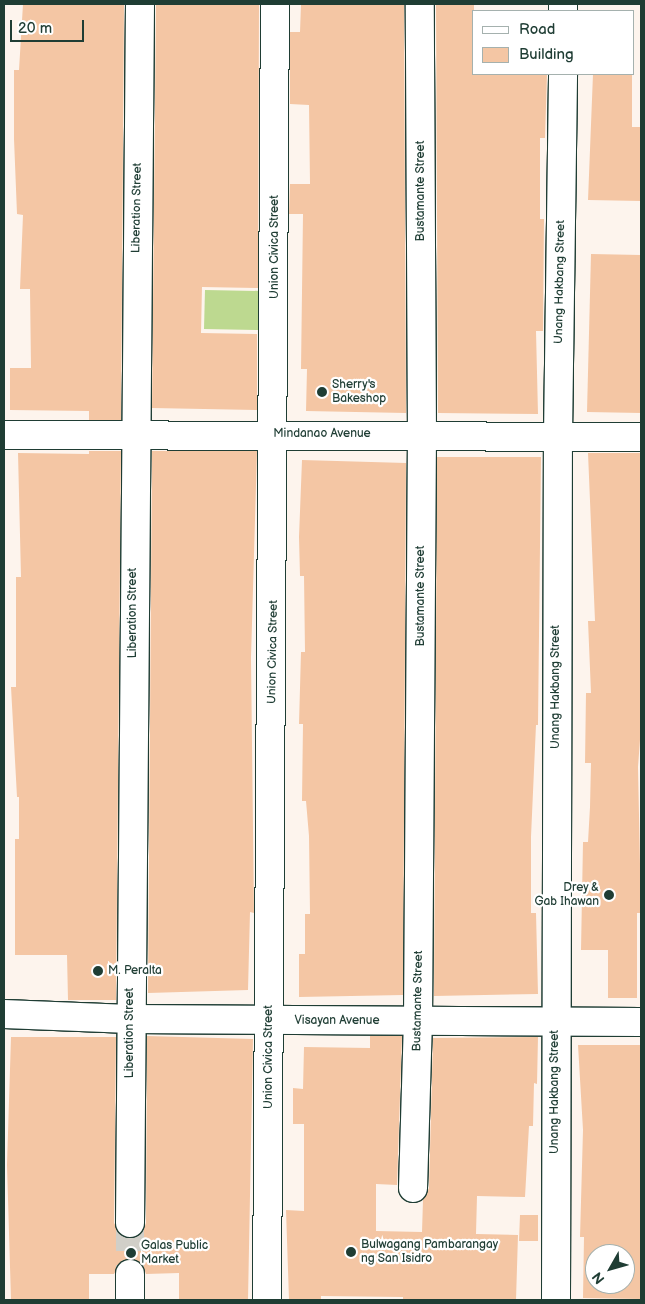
<!DOCTYPE html>
<style>
body{margin:0}
#map{position:relative;width:645px;height:1304px;overflow:hidden;background:#fdf4ed;font-family:"Balsamiq Sans",sans-serif}
div>[style]{position:absolute}
.green>*{inset:0;background:#bdd990}
.building>*{inset:0;background:#f4c6a4}
.street-tunnel>*{height:28px;margin-top:-14px;transform-origin:0;background:repeating-linear-gradient(90deg,#d1cfc8 0 28px,transparent 0 42px)}
.roads{filter:drop-shadow(1px 0 #1f3d34) drop-shadow(-1px 0 #1f3d34) drop-shadow(0 1px #1f3d34) drop-shadow(0 -1px #1f3d34)}
.street>*{height:28px;margin:-14px;padding:0 14px;transform-origin:14px;border-radius:14px;background:#fff}
.secondary>*{height:28px;margin:-14px;padding:0 14px;transform-origin:14px;border-radius:14px;background:#fff}
.dots>*{width:14px;height:14px;translate:-50% -50%;box-sizing:border-box;border:2px solid #fff;border-radius:50%}
span{translate:-50% -50%;white-space:nowrap;text-align:center;line-height:1.15;-webkit-text-stroke:4.5px #fff;paint-order:stroke}
.street-label{font-size:12px;color:#1f3d34}
.poi-label{font-size:12px;color:#1f3d34}
.left{translate:0 -50%;text-align:left}
.right{translate:-100% -50%;text-align:right}
.frame{position:absolute;inset:0;border:5px solid #1f3d34;pointer-events:none}
.legend{position:absolute;left:472px;top:10px;width:162px;height:65px;box-sizing:border-box;background:#fff;border:1px solid #a5b1ae;margin:0;padding:6px 9px;list-style:none;font-size:15px;color:#1f3d34}
.legend li{display:flex;align-items:center;gap:10px;height:25px}
.legend b{width:25px;border:1px solid #a5b1ae}
.north{position:absolute;left:585px;top:1244px;width:50px;height:50px;box-sizing:border-box;background:#fff;border:1px solid #a5b1ae;border-radius:50%;rotate:232deg;font-size:14px;font-weight:700;line-height:20px;text-align:center;color:#1f3d34}
.north::after{content:'';display:block;margin:auto;width:18px;height:22px;background:#1f3d34;clip-path:polygon(50% 0,100% 100%,50% 72%,0 100%)}
.scale{position:absolute;left:10px;top:20px;width:74px;height:22px;box-sizing:border-box;border:2px solid #1f3d34;border-top:0;padding-left:6px;font-size:15px;line-height:18px;white-space:nowrap;color:#1f3d34;-webkit-text-stroke:4px #fff;paint-order:stroke}
</style>
<div id="map">
<div class="green">
<i style="clip-path:polygon(205px 290px,262px 291px,261px 330px,204px 329px)"></i>
</div>
<div class="building">
<i style="clip-path:polygon(23px 4px,124px 4px,121px 420px,89px 420px,89px 411px,10px 410px,10px 368px,31px 368px,30px 289px,20px 289px,23px 215px,17px 214px,14px 139px,14px 70px,19px 70px)"></i>
<i style="clip-path:polygon(156px 4px,259px 4px,258px 288px,202px 287px,201px 333px,257px 334px,257px 410px,152px 408px)"></i>
<i style="clip-path:polygon(301px 4px,404px 4px,406px 413px,306px 411px,307px 369px,301px 369px,303px 214px,289px 214px,290px 184px,310px 184px,309px 105px,290px 104px,290px 32px,300px 32px)"></i>
<i style="clip-path:polygon(436px 4px,474px 4px,474px 74px,547px 74px,545px 138px,540px 138px,540px 219px,544px 219px,543px 331px,536px 331px,538px 414px,438px 413px)"></i>
<i style="clip-path:polygon(593px 74px,632px 74px,632px 127px,641px 127px,641px 201px,588px 200px)"></i>
<i style="clip-path:polygon(591px 254px,641px 255px,641px 413px,587px 412px)"></i>
<i style="clip-path:polygon(89px 451px,121px 451px,116px 1000px,68px 1000px,67px 955px,15px 955px,15px 839px,19px 839px,19px 797px,17px 797px,11px 687px,16px 687px,16px 577px,21px 577px,18px 453px,89px 454px)"></i>
<i style="clip-path:polygon(152px 451px,257px 451px,251px 658px,254px 913px,250px 912px,248px 990px,148px 993px)"></i>
<i style="clip-path:polygon(588px 453px,641px 453px,641px 726px,638px 767px,641px 913px,637px 913px,637px 998px,608px 998px,608px 950px,581px 950px,583px 842px,588px 842px,590px 807px,591px 763px,585px 763px,586px 693px,591px 693px,588px 621px,595px 621px)"></i>
<i style="clip-path:polygon(437px 457px,541px 457px,538px 725px,536px 725px,531px 837px,531px 913px,536px 913px,538px 994px,434px 996px)"></i>
<i style="clip-path:polygon(302px 460px,406px 463px,403px 995px,299px 997px,299px 954px,305px 954px,305px 914px,310px 914px,309px 836px,306px 801px,302px 801px,303px 724px,299px 724px,301px 652px,305px 652px,304px 576px,300px 576px,299px 537px)"></i>
<i style="clip-path:polygon(147px 1036px,253px 1039px,248px 1300px,179px 1300px,179px 1273px,146px 1274px,143px 1266px,130px 1258px,122px 1261px,114px 1274px,89px 1274px,89px 1300px,11px 1300px,7px 1165px,11px 1037px,116px 1037px,114px 1223px,122px 1236px,130px 1239px,143px 1231px,146px 1223px)"></i>
<i style="clip-path:polygon(370px 1036px,402px 1036px,397px 1185px,376px 1184px,376px 1231px,422px 1232px,423px 1200px,429px 1188px,433px 1038px,538px 1037px,537px 1084px,534px 1083px,533px 1126px,529px 1126px,525px 1197px,477px 1196px,476px 1234px,518px 1235px,516px 1300px,403px 1300px,403px 1297px,321px 1296px,321px 1300px,289px 1300px,286px 1210px,304px 1211px,304px 1124px,293px 1124px,293px 1088px,303px 1089px,304px 1047px,370px 1048px)"></i>
<i style="clip-path:polygon(evenodd,578px 1045px,641px 1045px,641px 1299px,583px 1298px,584px 1237px,580px 1237px,583px 1130px,578px 1045px,595px 1254px,625px 1254px,625px 1284px,595px 1284px,595px 1254px)"></i>
<i style="clip-path:polygon(520px 1215px,538px 1215px,538px 1241px,519px 1241px)"></i>
</div>
<div class="street-tunnel">
<i style="left:130px;top:1223px;width:51px;rotate:90deg"></i>
</div>
<div class="roads">
<div class="street">
<i style="left:563px;top:11px;width:7px;rotate:-90deg"></i>
<i style="left:4px;top:1014px;width:126px;rotate:2.3deg"></i>
<i style="left:130px;top:1019px;width:511px;rotate:0.34deg"></i>
<i style="left:413px;top:1188px;width:167px;rotate:-88.3deg"></i>
<i style="left:418px;top:1021px;width:586px;rotate:-89.61deg"></i>
<i style="left:422px;top:435px;width:431px;rotate:-90.3deg"></i>
<i style="left:130px;top:1223px;width:1219px;rotate:-89.53deg"></i>
<i style="left:130px;top:1300px;width:26px;rotate:-90deg"></i>
<i style="left:267px;top:1300px;width:1296px;rotate:-89.65deg"></i>
<i style="left:556px;top:1300px;width:864px;rotate:-89.87deg"></i>
<i style="left:558px;top:436px;width:362px;rotate:-89.2deg"></i>
</div>
<div class="secondary">
<i style="left:4px;top:435px;width:637px;rotate:0.18deg"></i>
</div>
</div>
<div class="dots">
<i style="left:322px;top:392px;background:#1f3d34"></i>
<i style="left:609px;top:895px;background:#1f3d34"></i>
<i style="left:98px;top:971px;background:#1f3d34"></i>
<i style="left:351px;top:1252px;background:#1f3d34"></i>
<i style="left:131px;top:1253px;background:#1f3d34"></i>
</div>
<div class="street-label">
<span style="left:421px;top:191px;rotate:-90deg">Bustamante Street</span>
<span style="left:137px;top:208px;rotate:-89deg">Liberation Street</span>
<span style="left:275px;top:247px;rotate:-90deg">Union Civica Street</span>
<span style="left:560px;top:282px;rotate:-89deg">Unang Hakbang Street</span>
<span style="left:322px;top:434px">Mindanao Avenue</span>
<span style="left:421px;top:596px;rotate:-90deg">Bustamante Street</span>
<span style="left:133px;top:613px;rotate:-90deg">Liberation Street</span>
<span style="left:273px;top:652px;rotate:-89deg">Union Civica Street</span>
<span style="left:556px;top:687px;rotate:-90deg">Unang Hakbang Street</span>
<span style="left:418px;top:1001px;rotate:-89deg">Bustamante Street</span>
<span style="left:337px;top:1021px">Visayan Avenue</span>
<span style="left:130px;top:1033px;rotate:-90deg">Liberation Street</span>
<span style="left:269px;top:1057px;rotate:-90deg">Union Civica Street</span>
<span style="left:555px;top:1092px;rotate:-90deg">Unang Hakbang Street</span>
</div>
<div class="poi-label">
<span class="left" style="left:332px;top:392px">Sherry's<br>Bakeshop</span>
<span class="right" style="left:599px;top:895px">Drey &amp;<br>Gab Ihawan</span>
<span class="left" style="left:108px;top:971px">M. Peralta</span>
<span class="left" style="left:361px;top:1252px">Bulwagang Pambarangay<br>ng San Isidro</span>
<span class="left" style="left:141px;top:1253px">Galas Public<br>Market</span>
</div>
<div class="frame"></div>
<ul class="legend">
<li><b style="height:6px;background:#fff"></b>Road</li>
<li><b style="height:14px;background:#f4c6a4"></b>Building</li>
</ul>
<div class="north">N</div>
<div class="scale">20 m</div>
</div>
